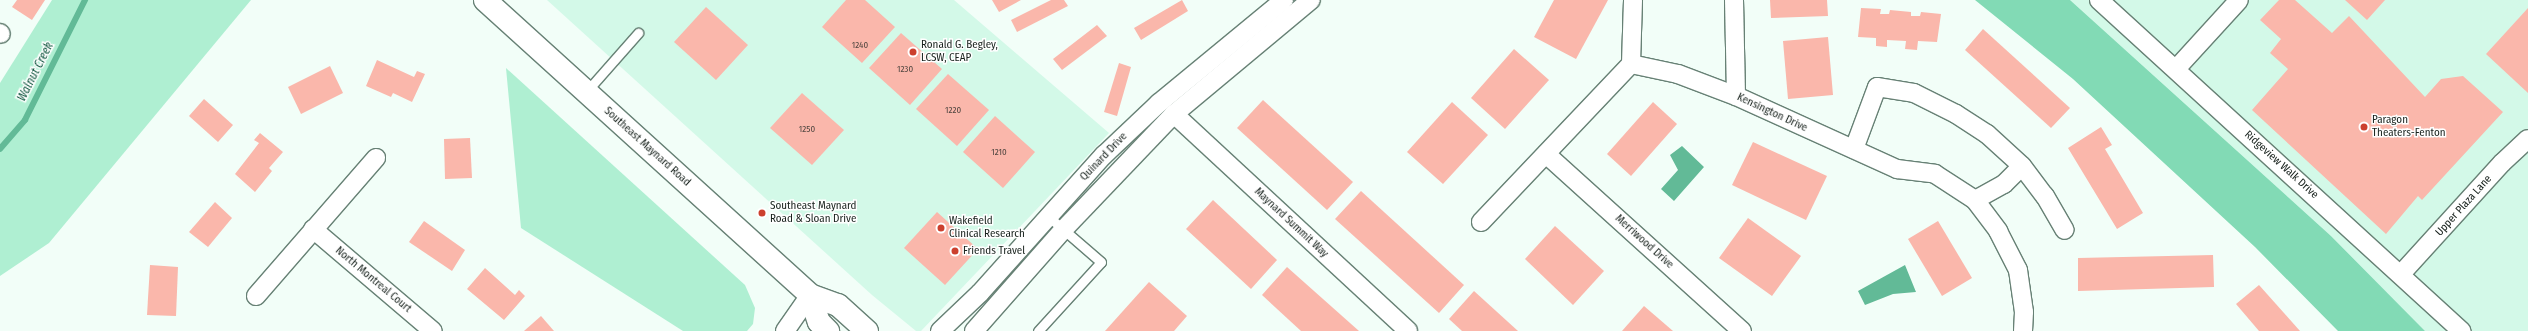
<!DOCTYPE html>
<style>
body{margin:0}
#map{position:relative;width:2528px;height:331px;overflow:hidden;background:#f2fef8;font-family:"Fira Sans Condensed",sans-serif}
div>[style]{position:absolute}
.built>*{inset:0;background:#d3f9e8}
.green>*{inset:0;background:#afefd2}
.forest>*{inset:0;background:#82dab5}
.water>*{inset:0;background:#62ba97}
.stream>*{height:5.5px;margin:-2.75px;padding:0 2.75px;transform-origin:2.75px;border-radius:2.75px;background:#62ba97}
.building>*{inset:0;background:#fab7ab}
.roads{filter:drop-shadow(1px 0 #678175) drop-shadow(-1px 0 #678175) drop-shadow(0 1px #678175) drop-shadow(0 -1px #678175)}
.lane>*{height:9px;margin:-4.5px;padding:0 4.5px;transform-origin:4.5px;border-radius:4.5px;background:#fff}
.street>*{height:18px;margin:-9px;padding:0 9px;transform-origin:9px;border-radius:9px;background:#fff}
.primary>*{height:22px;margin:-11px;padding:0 11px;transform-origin:11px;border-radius:11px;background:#fff}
.dots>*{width:11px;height:11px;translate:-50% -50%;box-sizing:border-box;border:2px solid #fff;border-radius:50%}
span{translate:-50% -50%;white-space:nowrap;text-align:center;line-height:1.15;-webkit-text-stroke:3px #fff;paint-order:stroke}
.number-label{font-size:9px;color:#504640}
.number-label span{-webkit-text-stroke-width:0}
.poi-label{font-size:11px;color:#17211c}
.left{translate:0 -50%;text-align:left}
.street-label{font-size:11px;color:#17211c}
.water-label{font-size:12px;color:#0e563e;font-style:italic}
</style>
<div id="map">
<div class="built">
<i style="clip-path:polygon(547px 0,954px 0,1109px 133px,921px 331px,916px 331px,872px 295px)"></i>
<i style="clip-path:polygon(2070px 0,2528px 0,2528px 331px,2425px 331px,2331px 236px)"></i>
</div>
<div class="green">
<i style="clip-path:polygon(52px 0,251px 0,49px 243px,0 276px,0 83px)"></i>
<i style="clip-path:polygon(506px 68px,745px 285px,755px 308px,753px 324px,747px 331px,683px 331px,521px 228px)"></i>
</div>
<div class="forest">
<i style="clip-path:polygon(1975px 0,2070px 0,2331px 236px,2425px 331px,2338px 331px,2255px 247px,2073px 79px)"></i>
</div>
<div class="water">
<i style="clip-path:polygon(1682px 146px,1704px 167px,1674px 201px,1661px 189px,1678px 170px,1670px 155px)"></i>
<i style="clip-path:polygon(1905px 265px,1916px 292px,1893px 294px,1865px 305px,1858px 291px)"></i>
</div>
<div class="stream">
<i style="left:0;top:149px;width:38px;rotate:-49deg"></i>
<i style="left:25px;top:120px;width:134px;rotate:-63.4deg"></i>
</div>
<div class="building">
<i style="clip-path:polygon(17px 0,45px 0,32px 20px,12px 7px)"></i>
<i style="clip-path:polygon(846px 0,865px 0,895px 27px,862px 63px,822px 27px)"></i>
<i style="clip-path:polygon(992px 0,1021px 0,999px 12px)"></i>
<i style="clip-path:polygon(1051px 0,1064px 0,1068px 6px,1017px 32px,1011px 20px)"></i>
<i style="clip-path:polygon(1182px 0,1188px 11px,1141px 40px,1134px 28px)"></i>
<i style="clip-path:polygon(1554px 0,1608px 0,1576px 59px,1534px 37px)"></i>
<i style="clip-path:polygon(1770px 0,1827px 0,1828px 16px,1771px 18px)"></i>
<i style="clip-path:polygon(2279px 0,2295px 0,2332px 33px,2349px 16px,2425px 97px,2441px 79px,2463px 76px,2503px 112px,2422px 200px,2418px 196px,2386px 234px,2252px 110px,2288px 69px,2270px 53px,2281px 39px,2260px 20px)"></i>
<i style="clip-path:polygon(2345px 0,2385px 0,2367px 20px)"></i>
<i style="clip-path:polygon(706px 7px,748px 45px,716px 80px,674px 42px)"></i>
<i style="clip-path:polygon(1861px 8px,1881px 9px,1880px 14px,1889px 14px,1890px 10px,1911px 12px,1911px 16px,1920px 16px,1921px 12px,1941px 14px,1937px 42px,1918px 41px,1917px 50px,1905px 49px,1906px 41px,1887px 40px,1887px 47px,1876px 46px,1876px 38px,1858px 37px)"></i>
<i style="clip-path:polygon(2528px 8px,2528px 93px,2486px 54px)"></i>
<i style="clip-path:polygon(1097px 25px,1107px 36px,1062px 70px,1053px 59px)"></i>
<i style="clip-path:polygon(1983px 29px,2070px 108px,2051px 128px,1965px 50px)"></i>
<i style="clip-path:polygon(901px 33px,942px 69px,910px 105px,869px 68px)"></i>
<i style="clip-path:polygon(1828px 37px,1833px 95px,1788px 99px,1783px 41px)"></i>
<i style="clip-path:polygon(1514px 49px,1549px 80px,1505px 129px,1471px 98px)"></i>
<i style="clip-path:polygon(377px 60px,414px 77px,417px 71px,425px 74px,412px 102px,393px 93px,391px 97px,366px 86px)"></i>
<i style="clip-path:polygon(1119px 63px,1131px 67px,1117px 116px,1104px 112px)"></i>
<i style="clip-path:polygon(330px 66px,343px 93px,301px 114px,288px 87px)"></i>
<i style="clip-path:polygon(948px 74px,989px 110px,957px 146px,916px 109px)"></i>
<i style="clip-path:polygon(802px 93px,844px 130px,812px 165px,770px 128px)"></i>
<i style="clip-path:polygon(204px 99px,233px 125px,218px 142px,189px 116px)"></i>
<i style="clip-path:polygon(1263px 100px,1353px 182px,1327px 210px,1237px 128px)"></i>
<i style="clip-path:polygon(1452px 102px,1488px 135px,1443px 184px,1407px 152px)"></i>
<i style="clip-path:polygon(1653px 102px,1677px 124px,1631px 176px,1607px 154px)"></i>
<i style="clip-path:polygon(995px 116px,1035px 152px,1003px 188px,963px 152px)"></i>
<i style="clip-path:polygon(2101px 127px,2112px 145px,2105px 149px,2143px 213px,2117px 229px,2068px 148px)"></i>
<i style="clip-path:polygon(260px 133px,283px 152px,269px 168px,272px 171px,255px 192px,235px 174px,259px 143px,254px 140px)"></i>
<i style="clip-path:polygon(470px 138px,472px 178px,445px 179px,444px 139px)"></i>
<i style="clip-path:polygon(1753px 142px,1827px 176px,1806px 220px,1732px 185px)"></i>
<i style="clip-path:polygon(1361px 191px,1464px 285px,1439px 313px,1335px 219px)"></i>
<i style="clip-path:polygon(1213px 200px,1277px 260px,1251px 289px,1186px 229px)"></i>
<i style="clip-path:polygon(215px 202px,232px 218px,208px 247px,189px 232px)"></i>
<i style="clip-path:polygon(937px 212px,978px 249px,945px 285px,904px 248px)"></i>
<i style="clip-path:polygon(1748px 218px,1801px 256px,1772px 296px,1719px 258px)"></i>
<i style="clip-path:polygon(424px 221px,465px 250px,452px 271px,409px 242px)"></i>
<i style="clip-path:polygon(1938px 221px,1972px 278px,1942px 296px,1908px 239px)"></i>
<i style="clip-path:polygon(1555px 226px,1604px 271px,1573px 305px,1525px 259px)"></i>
<i style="clip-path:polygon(2213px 255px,2214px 287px,2078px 291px,2078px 258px)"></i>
<i style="clip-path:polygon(150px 265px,178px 267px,176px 316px,147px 315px)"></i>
<i style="clip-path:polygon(1287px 267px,1359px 331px,1301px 331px,1262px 295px)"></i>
<i style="clip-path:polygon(485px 268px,515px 295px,519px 290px,525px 296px,504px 320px,467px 289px)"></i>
<i style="clip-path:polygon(1149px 282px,1187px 316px,1174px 331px,1105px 331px)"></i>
<i style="clip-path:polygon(2259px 285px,2300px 331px,2259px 331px,2236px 304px)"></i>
<i style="clip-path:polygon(1474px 291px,1518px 331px,1462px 331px,1449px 319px)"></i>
<i style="clip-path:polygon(1644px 306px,1673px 331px,1622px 331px)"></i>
<i style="clip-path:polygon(541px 316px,554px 331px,524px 331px)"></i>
</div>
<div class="roads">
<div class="lane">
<i style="left:586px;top:92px;width:79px;rotate:-48.6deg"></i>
<i style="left:1038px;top:331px;width:93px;rotate:-47.6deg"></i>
<i style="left:1101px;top:262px;width:69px;rotate:-139.1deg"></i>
</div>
<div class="street">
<i style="left:1734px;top:0;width:96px;rotate:88.8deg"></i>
<i style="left:2099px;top:0;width:491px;rotate:42.4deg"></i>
<i style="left:0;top:33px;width:1px;rotate:45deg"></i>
<i style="left:1631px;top:64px;width:64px;rotate:-88.2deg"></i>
<i style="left:2176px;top:69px;width:93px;rotate:-47.6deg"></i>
<i style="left:1174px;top:114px;width:319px;rotate:42.8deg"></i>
<i style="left:1854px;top:149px;width:66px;rotate:-69.6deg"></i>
<i style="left:1877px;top:87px;width:37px;rotate:9deg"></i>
<i style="left:1914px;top:93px;width:47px;rotate:26.6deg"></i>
<i style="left:1956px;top:114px;width:37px;rotate:33deg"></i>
<i style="left:1987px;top:134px;width:47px;rotate:42.4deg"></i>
<i style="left:1546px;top:154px;width:264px;rotate:42.1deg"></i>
<i style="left:1975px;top:200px;width:33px;rotate:-29deg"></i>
<i style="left:2004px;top:184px;width:25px;rotate:-45deg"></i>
<i style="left:2022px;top:166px;width:38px;rotate:53deg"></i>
<i style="left:2045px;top:196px;width:39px;rotate:60deg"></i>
<i style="left:1481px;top:222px;width:218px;rotate:-46.5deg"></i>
<i style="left:1631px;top:64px;width:48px;rotate:12deg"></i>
<i style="left:1678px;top:74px;width:62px;rotate:20.8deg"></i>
<i style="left:1736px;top:96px;width:177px;rotate:24.4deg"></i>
<i style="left:1897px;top:169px;width:38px;rotate:7deg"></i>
<i style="left:1935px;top:174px;width:48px;rotate:33deg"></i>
<i style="left:1975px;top:200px;width:39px;rotate:53deg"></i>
<i style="left:1998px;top:231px;width:44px;rotate:62.9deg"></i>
<i style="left:2018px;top:270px;width:42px;rotate:81.9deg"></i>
<i style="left:2024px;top:312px;width:19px;rotate:93deg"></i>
<i style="left:313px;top:229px;width:157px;rotate:40.4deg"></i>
<i style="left:2401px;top:274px;width:150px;rotate:-47.7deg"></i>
<i style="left:2502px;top:163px;width:35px;rotate:-43deg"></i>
<i style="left:256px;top:296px;width:183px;rotate:-49deg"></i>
<i style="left:785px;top:331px;width:44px;rotate:-55.2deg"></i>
<i style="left:940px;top:331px;width:55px;rotate:-43.5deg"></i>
<i style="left:980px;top:293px;width:186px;rotate:-48.1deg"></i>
<i style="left:1104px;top:155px;width:76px;rotate:-43.4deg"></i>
<i style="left:1159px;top:103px;width:162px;rotate:-39.5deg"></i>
<i style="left:974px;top:331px;width:136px;rotate:-48.6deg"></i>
<i style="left:1064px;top:229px;width:159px;rotate:-46.3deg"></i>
<i style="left:1174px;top:114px;width:178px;rotate:-39.8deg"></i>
</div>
<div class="primary">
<i style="left:485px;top:0;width:439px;rotate:42.2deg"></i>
<i style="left:810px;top:295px;width:30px;rotate:20deg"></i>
<i style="left:838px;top:305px;width:39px;rotate:42deg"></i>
<i style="left:810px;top:295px;width:28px;rotate:72deg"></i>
<i style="left:819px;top:322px;width:13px;rotate:45deg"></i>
</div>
</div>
<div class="dots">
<i style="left:913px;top:52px;background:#cc402e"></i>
<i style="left:2364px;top:127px;background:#cc402e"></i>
<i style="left:762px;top:213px;background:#cc402e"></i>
<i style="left:941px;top:228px;background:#cc402e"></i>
<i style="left:955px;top:251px;background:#cc402e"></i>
</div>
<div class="number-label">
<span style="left:860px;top:45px">1240</span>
<span style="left:905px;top:69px">1230</span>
<span style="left:953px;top:110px">1220</span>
<span style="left:807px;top:129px">1250</span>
<span style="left:999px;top:152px">1210</span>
</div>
<div class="poi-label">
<span class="left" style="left:921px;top:52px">Ronald G. Begley,<br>LCSW, CEAP</span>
<span class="left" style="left:2372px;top:127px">Paragon<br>Theaters-Fenton</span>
<span class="left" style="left:770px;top:213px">Southeast Maynard<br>Road &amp; Sloan Drive</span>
<span class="left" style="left:949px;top:228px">Wakefield<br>Clinical Research</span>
<span class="left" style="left:963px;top:251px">Friends Travel</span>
</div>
<div class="street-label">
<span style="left:1772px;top:113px;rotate:25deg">Kensington Drive</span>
<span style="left:647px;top:147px;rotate:42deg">Southeast Maynard Road</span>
<span style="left:1104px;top:157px;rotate:-46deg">Quinard Drive</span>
<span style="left:2281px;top:165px;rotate:42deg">Ridgeview Walk Drive</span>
<span style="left:2464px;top:206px;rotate:-48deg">Upper Plaza Lane</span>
<span style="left:1291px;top:223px;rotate:43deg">Maynard Summit Way</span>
<span style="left:1644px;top:242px;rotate:42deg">Merriwood Drive</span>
<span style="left:373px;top:280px;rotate:40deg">North Montreal Court</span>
</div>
<div class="water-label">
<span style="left:36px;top:72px;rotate:-63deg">Walnut Creek</span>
</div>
</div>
